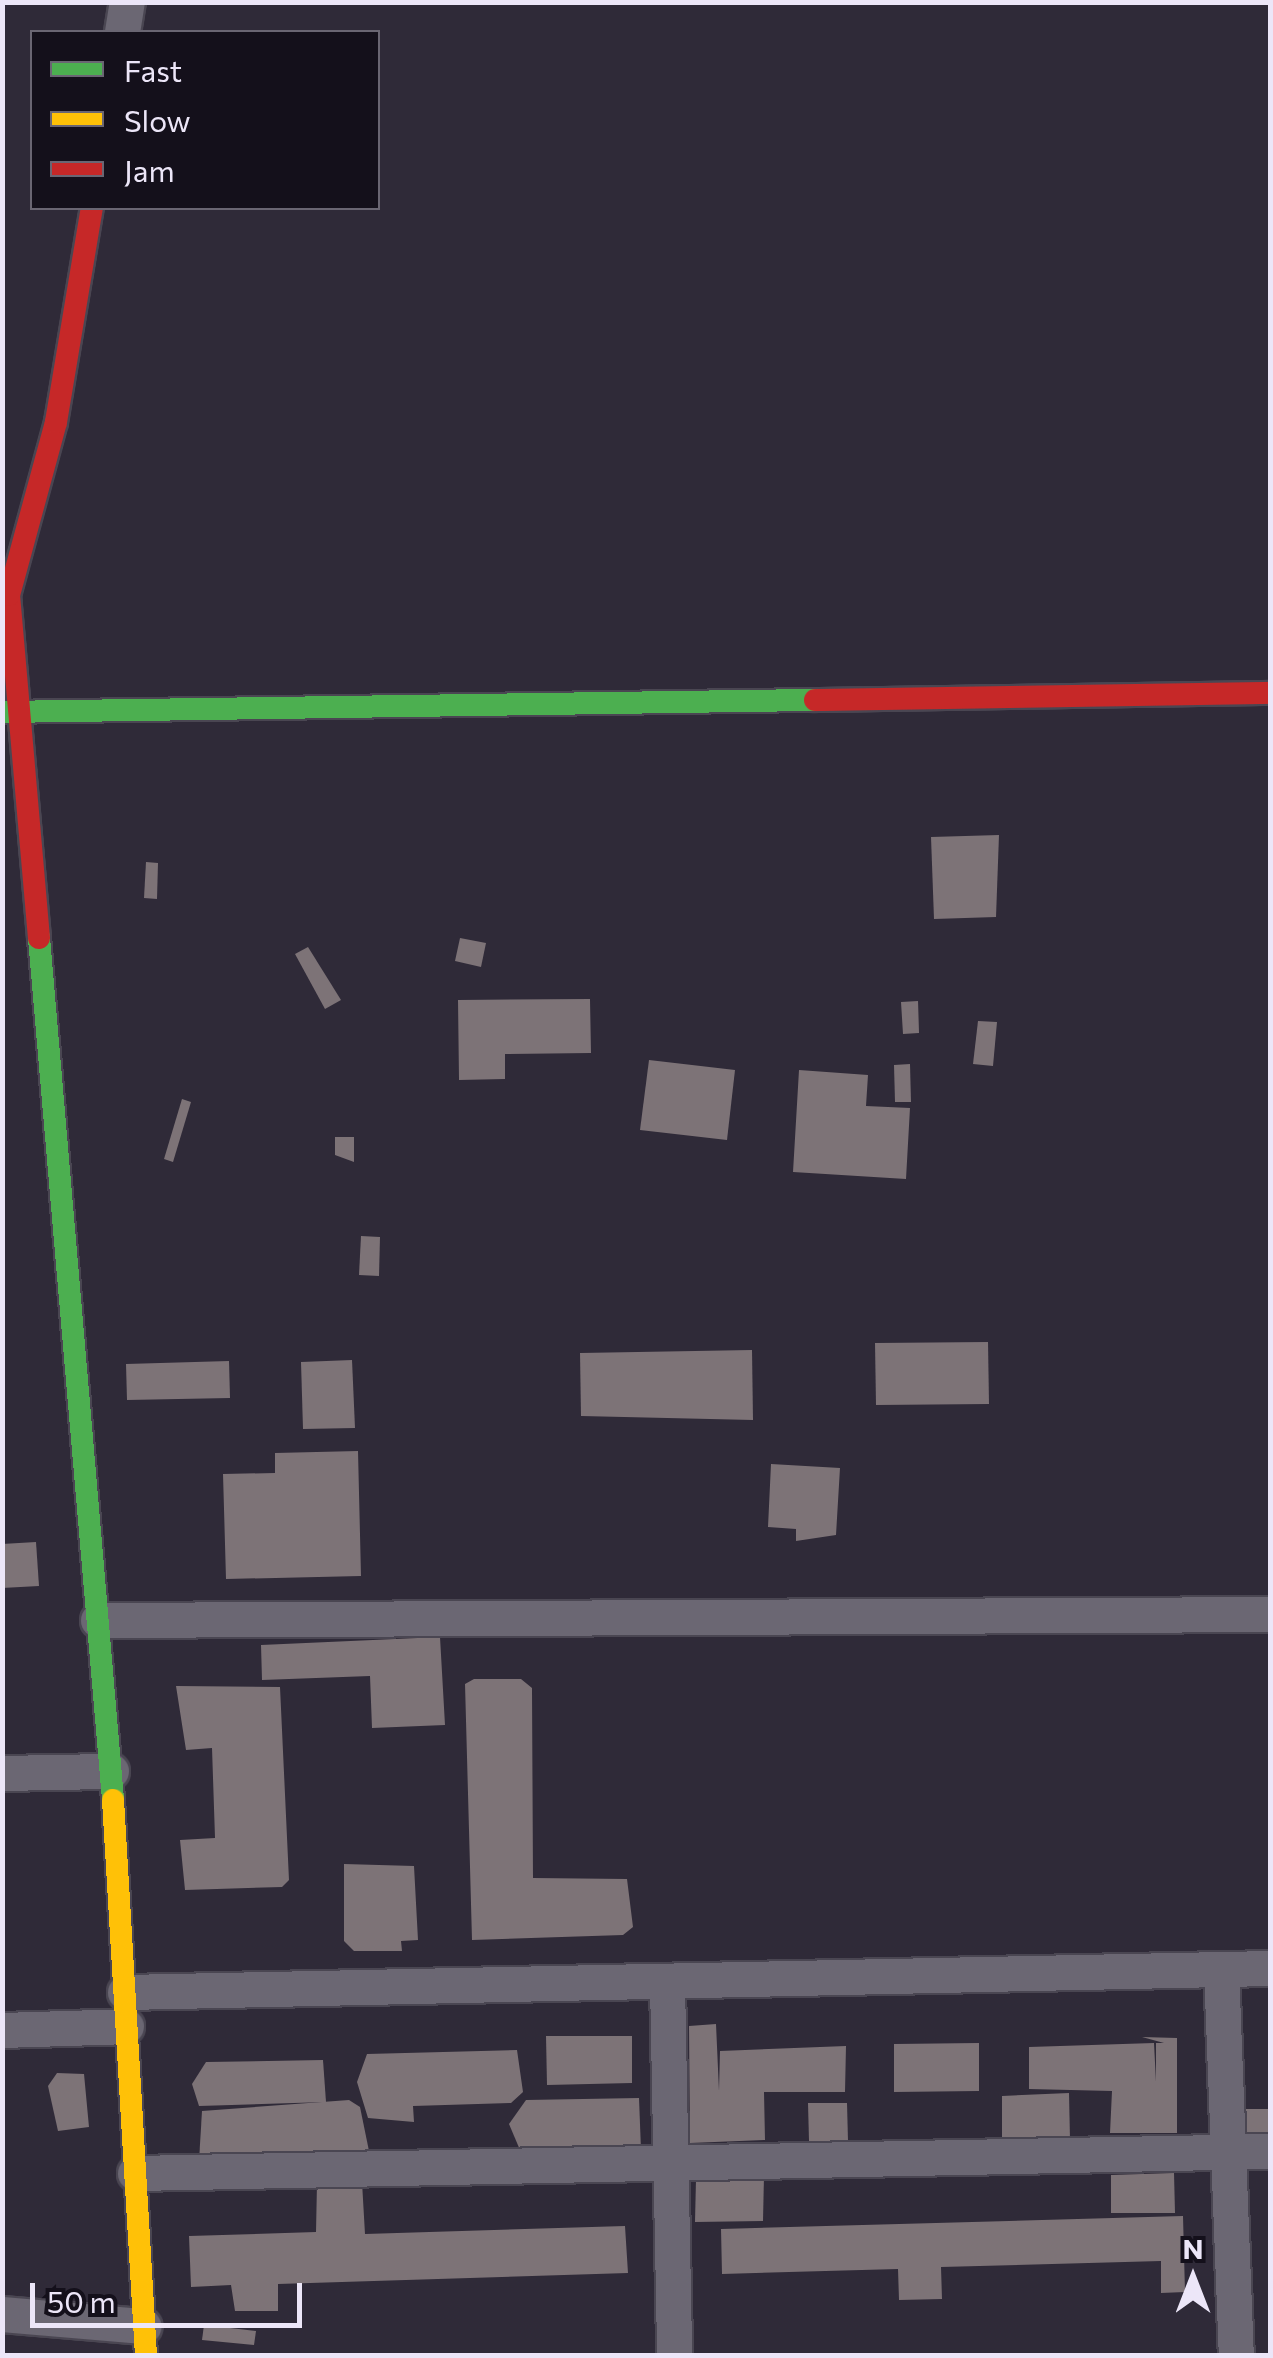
<!DOCTYPE html>
<style>
body{margin:0}
#map{position:relative;width:1273px;height:2358px;overflow:hidden;background:#2f2a38;font-family:Commissioner,sans-serif}
div>[style]{position:absolute}
.building>*{inset:0;background:#7d7377}
.roads{filter:drop-shadow(2px 0 #4a4652) drop-shadow(-2px 0 #4a4652) drop-shadow(0 2px #4a4652) drop-shadow(0 -2px #4a4652)}
.street>*{height:35px;margin:-17.5px;padding:0 17.5px;transform-origin:17.5px;border-radius:17.5px;background:#6b6773}
.fast>*{height:22px;margin:-11px;padding:0 11px;transform-origin:11px;border-radius:11px;background:#4caf50}
.slow>*{height:22px;margin:-11px;padding:0 11px;transform-origin:11px;border-radius:11px;background:#ffc107}
.jam>*{height:22px;margin:-11px;padding:0 11px;transform-origin:11px;border-radius:11px;background:#c62828}
span{translate:-50% -50%;white-space:nowrap;text-align:center;line-height:1.15;-webkit-text-stroke:10px #14101b;paint-order:stroke}
.frame{position:absolute;inset:0;border:5px solid #ece6f8;pointer-events:none}
.legend{position:absolute;left:30px;top:30px;width:350px;height:180px;box-sizing:border-box;background:#14101b;border:2px solid #6a6673;margin:0;padding:12px 18px;list-style:none;font-size:30px;color:#ece6f8}
.legend li{display:flex;align-items:center;gap:20px;height:50px}
.legend b{width:50px;border:2px solid #6a6673}
.north{position:absolute;left:1143px;top:2228px;width:100px;height:100px;-webkit-text-stroke:8px #14101b;paint-order:stroke;rotate:0deg;font-size:28px;font-weight:700;line-height:40px;text-align:center;color:#ece6f8}
.north::after{content:'';display:block;margin:auto;width:35px;height:45px;background:#ece6f8;clip-path:polygon(50% 0,100% 100%,50% 72%,0 100%)}
.scale{position:absolute;left:30px;top:2283px;width:272px;height:45px;box-sizing:border-box;border:5px solid #ece6f8;border-top:0;padding-left:12px;font-size:30px;line-height:35px;white-space:nowrap;color:#ece6f8;-webkit-text-stroke:8px #14101b;paint-order:stroke}
</style>
<div id="map">
<div class="building">
<i style="clip-path:polygon(999px 835px,996px 917px,934px 919px,931px 837px)"></i>
<i style="clip-path:polygon(146px 862px,158px 863px,157px 899px,144px 898px)"></i>
<i style="clip-path:polygon(460px 938px,486px 943px,481px 967px,455px 961px)"></i>
<i style="clip-path:polygon(308px 947px,341px 1000px,325px 1009px,295px 954px)"></i>
<i style="clip-path:polygon(590px 999px,591px 1053px,505px 1054px,505px 1079px,459px 1080px,458px 1000px)"></i>
<i style="clip-path:polygon(918px 1001px,919px 1033px,903px 1034px,901px 1002px)"></i>
<i style="clip-path:polygon(978px 1021px,997px 1022px,993px 1066px,973px 1064px)"></i>
<i style="clip-path:polygon(649px 1060px,735px 1070px,727px 1140px,640px 1130px)"></i>
<i style="clip-path:polygon(910px 1064px,911px 1102px,895px 1102px,894px 1065px)"></i>
<i style="clip-path:polygon(799px 1070px,868px 1075px,866px 1106px,910px 1108px,906px 1179px,793px 1172px)"></i>
<i style="clip-path:polygon(182px 1099px,191px 1102px,173px 1162px,164px 1159px)"></i>
<i style="clip-path:polygon(335px 1137px,354px 1137px,354px 1162px,335px 1155px)"></i>
<i style="clip-path:polygon(361px 1236px,380px 1237px,379px 1276px,359px 1275px)"></i>
<i style="clip-path:polygon(988px 1342px,989px 1404px,876px 1405px,875px 1343px)"></i>
<i style="clip-path:polygon(752px 1350px,753px 1420px,581px 1416px,580px 1353px)"></i>
<i style="clip-path:polygon(352px 1360px,355px 1428px,303px 1429px,301px 1362px)"></i>
<i style="clip-path:polygon(229px 1361px,230px 1398px,127px 1400px,126px 1364px)"></i>
<i style="clip-path:polygon(358px 1451px,361px 1576px,226px 1579px,223px 1474px,275px 1473px,275px 1453px)"></i>
<i style="clip-path:polygon(771px 1464px,840px 1468px,836px 1535px,796px 1541px,796px 1529px,768px 1527px)"></i>
<i style="clip-path:polygon(36px 1542px,39px 1586px,2px 1588px,2px 1544px)"></i>
<i style="clip-path:polygon(440px 1637px,445px 1725px,372px 1728px,370px 1676px,262px 1680px,261px 1645px)"></i>
<i style="clip-path:polygon(474px 1679px,521px 1679px,532px 1688px,533px 1878px,627px 1879px,633px 1927px,623px 1935px,472px 1940px,465px 1684px)"></i>
<i style="clip-path:polygon(176px 1686px,280px 1687px,289px 1880px,282px 1887px,185px 1890px,180px 1840px,215px 1838px,212px 1748px,186px 1750px)"></i>
<i style="clip-path:polygon(344px 1864px,414px 1866px,418px 1940px,401px 1941px,402px 1951px,354px 1951px,344px 1941px)"></i>
<i style="clip-path:polygon(716px 2024px,719px 2091px,720px 2051px,846px 2046px,845px 2092px,764px 2092px,765px 2140px,690px 2143px,689px 2026px)"></i>
<i style="clip-path:polygon(546px 2036px,632px 2036px,632px 2083px,547px 2085px)"></i>
<i style="clip-path:polygon(1142px 2037px,1177px 2038px,1177px 2133px,1110px 2133px,1112px 2091px,1029px 2089px,1029px 2047px,1154px 2043px,1156px 2082px,1156px 2043px,1164px 2043px)"></i>
<i style="clip-path:polygon(979px 2043px,979px 2091px,894px 2092px,894px 2044px)"></i>
<i style="clip-path:polygon(517px 2050px,523px 2092px,511px 2103px,413px 2106px,414px 2122px,368px 2118px,357px 2082px,367px 2054px)"></i>
<i style="clip-path:polygon(323px 2060px,326px 2102px,199px 2106px,192px 2084px,206px 2062px)"></i>
<i style="clip-path:polygon(57px 2073px,84px 2074px,89px 2127px,58px 2131px,48px 2086px)"></i>
<i style="clip-path:polygon(1069px 2093px,1070px 2140px,1002px 2139px,1002px 2096px)"></i>
<i style="clip-path:polygon(639px 2098px,641px 2150px,520px 2150px,509px 2124px,526px 2100px)"></i>
<i style="clip-path:polygon(349px 2100px,360px 2107px,369px 2151px,199px 2161px,202px 2111px)"></i>
<i style="clip-path:polygon(808px 2103px,847px 2103px,848px 2141px,809px 2141px)"></i>
<i style="clip-path:polygon(1245px 2109px,1270px 2109px,1270px 2140px,1245px 2140px)"></i>
<i style="clip-path:polygon(1174px 2173px,1175px 2213px,1111px 2213px,1111px 2175px)"></i>
<i style="clip-path:polygon(764px 2175px,763px 2221px,695px 2222px,696px 2179px)"></i>
<i style="clip-path:polygon(362px 2182px,365px 2234px,625px 2226px,628px 2273px,278px 2284px,278px 2311px,235px 2311px,231px 2285px,191px 2287px,189px 2236px,316px 2232px,317px 2183px)"></i>
<i style="clip-path:polygon(1183px 2216px,1185px 2292px,1161px 2293px,1161px 2261px,941px 2267px,942px 2299px,899px 2300px,898px 2269px,722px 2274px,721px 2229px)"></i>
<i style="clip-path:polygon(204px 2325px,256px 2331px,254px 2345px,202px 2340px)"></i>
</div>
<div class="roads">
<div class="street">
<i style="left:122px;top:32px;width:30px;rotate:-81deg"></i>
<i style="left:98px;top:1620px;width:1172px;rotate:-0.29deg"></i>
<i style="left:2px;top:1773px;width:109px;rotate:-1.1deg"></i>
<i style="left:1221px;top:1969px;width:387px;rotate:87.8deg"></i>
<i style="left:667px;top:1982px;width:374px;rotate:88.9deg"></i>
<i style="left:125px;top:1992px;width:1145px;rotate:-1.2deg"></i>
<i style="left:2px;top:2030px;width:124px;rotate:-1.8deg"></i>
<i style="left:135px;top:2173px;width:1135px;rotate:-1.11deg"></i>
<i style="left:2px;top:2314px;width:142px;rotate:4.9deg"></i>
</div>
<div class="fast">
<i style="left:2px;top:712px;width:813px;rotate:-0.85deg"></i>
<i style="left:39px;top:938px;width:865px;rotate:85.09deg"></i>
</div>
<div class="slow">
<i style="left:113px;top:1800px;width:557px;rotate:86.6deg"></i>
</div>
<div class="jam">
<i style="left:815px;top:700px;width:455px;rotate:-0.9deg"></i>
<i style="left:39px;top:938px;width:344px;rotate:-95deg"></i>
<i style="left:9px;top:595px;width:179px;rotate:-74.8deg"></i>
<i style="left:56px;top:422px;width:217px;rotate:-80.5deg"></i>
</div>
</div>
<div class="frame"></div>
<ul class="legend">
<li><b style="height:12px;background:#4caf50"></b>Fast</li>
<li><b style="height:12px;background:#ffc107"></b>Slow</li>
<li><b style="height:12px;background:#c62828"></b>Jam</li>
</ul>
<div class="north">N</div>
<div class="scale">50 m</div>
</div>
